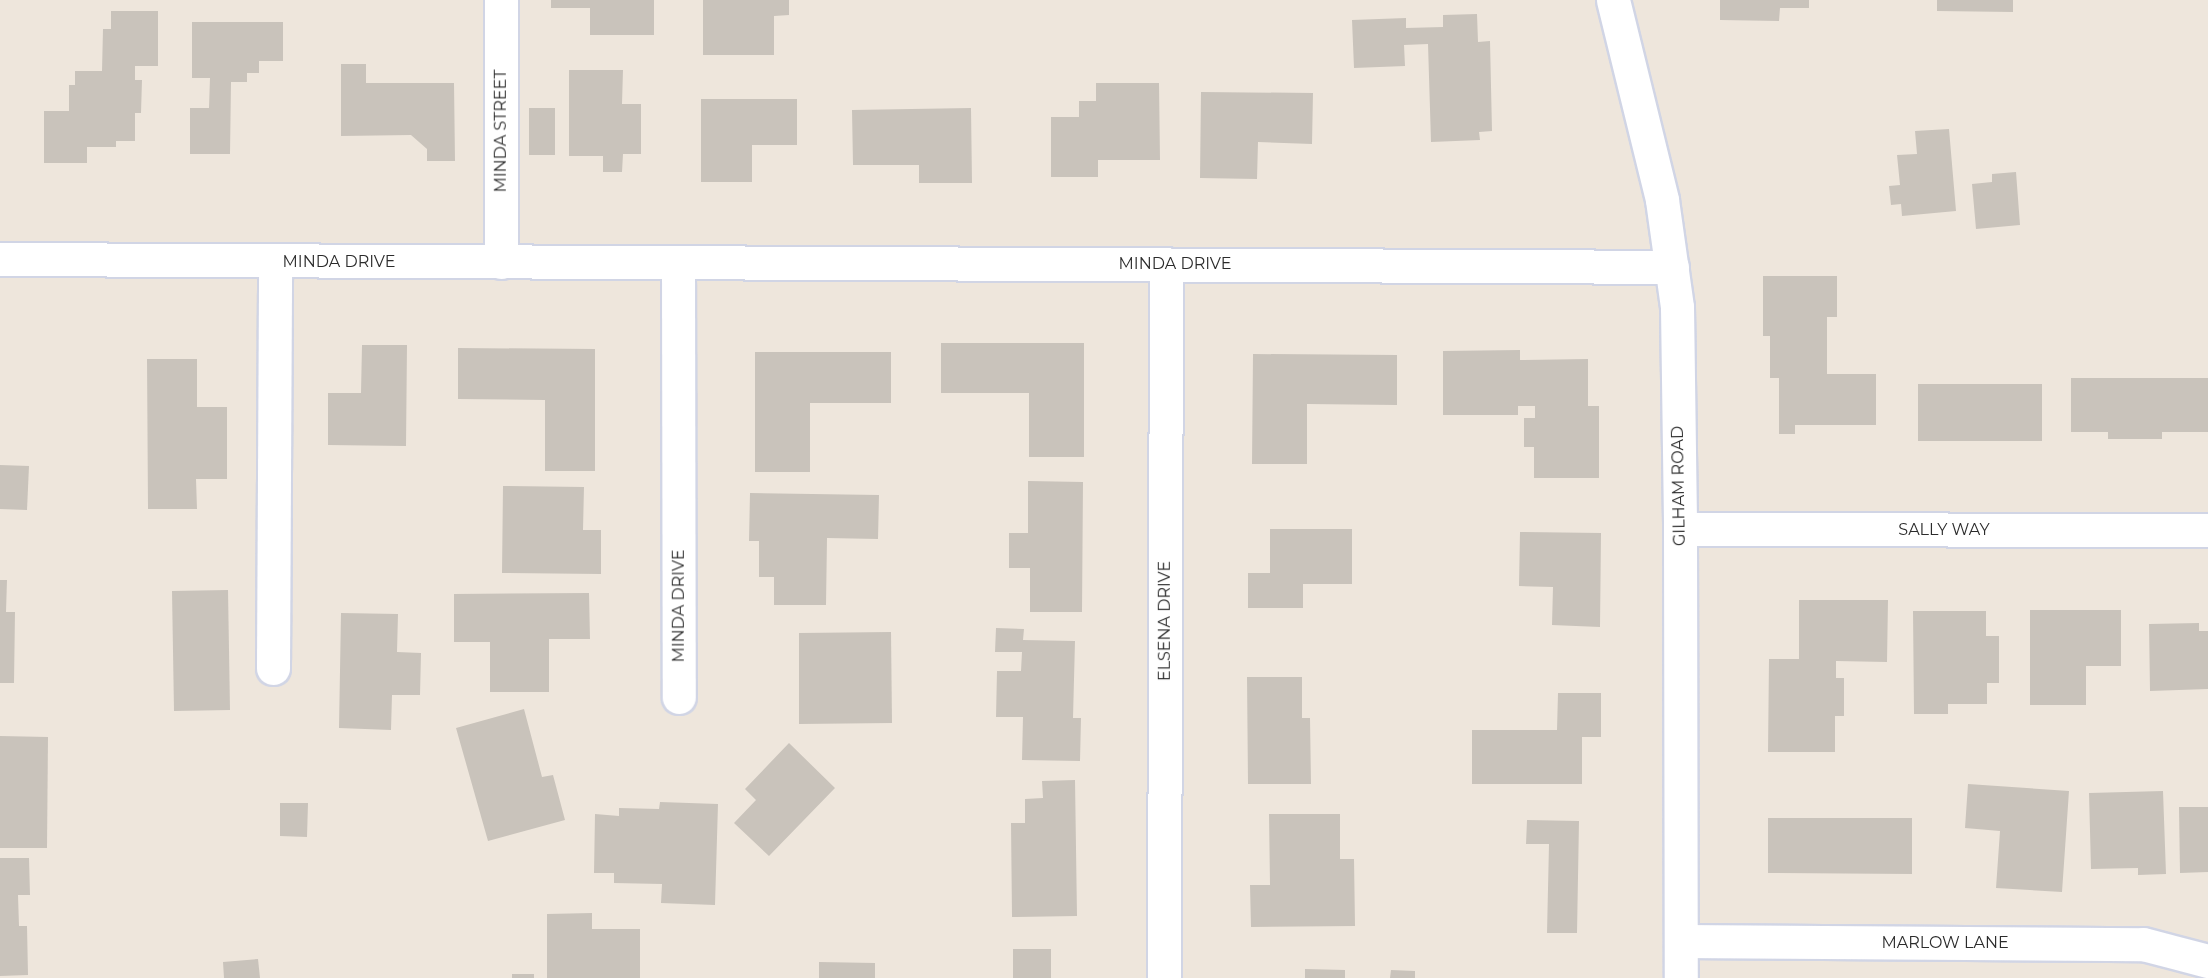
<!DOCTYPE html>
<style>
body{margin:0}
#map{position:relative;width:2208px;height:978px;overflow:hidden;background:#eee6dc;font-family:Montserrat,sans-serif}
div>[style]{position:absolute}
.building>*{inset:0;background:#c9c3bb}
.roads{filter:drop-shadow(2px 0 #d1d5e5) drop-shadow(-2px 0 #d1d5e5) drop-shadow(0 2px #d1d5e5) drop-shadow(0 -2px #d1d5e5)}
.minor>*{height:33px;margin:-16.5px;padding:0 16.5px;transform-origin:16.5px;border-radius:16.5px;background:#fff}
span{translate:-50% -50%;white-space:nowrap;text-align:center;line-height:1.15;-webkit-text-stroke:5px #fff;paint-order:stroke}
.street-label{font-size:16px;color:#2b2b2b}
</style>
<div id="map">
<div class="building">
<i style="clip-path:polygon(551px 0,654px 0,654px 35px,590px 35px,590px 8px,551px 8px)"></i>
<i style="clip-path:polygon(703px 0,789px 0,789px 15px,774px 16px,774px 55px,703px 55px)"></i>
<i style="clip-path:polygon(1720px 0,1809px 0,1809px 8px,1780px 8px,1779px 21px,1720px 20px)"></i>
<i style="clip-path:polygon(1937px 0,2013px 0,2013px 12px,1937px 11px)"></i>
<i style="clip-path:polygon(111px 11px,158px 11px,158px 66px,135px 66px,135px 80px,142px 80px,141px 113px,135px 113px,135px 141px,116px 141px,116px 147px,87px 147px,87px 163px,44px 163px,44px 111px,69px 111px,69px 85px,75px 85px,75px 71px,102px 71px,103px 29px,111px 29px)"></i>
<i style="clip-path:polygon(1477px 14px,1478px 42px,1490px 41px,1492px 131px,1479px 132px,1480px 140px,1431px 142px,1428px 44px,1404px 45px,1405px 66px,1354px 68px,1352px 20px,1406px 18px,1406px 28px,1443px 27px,1443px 15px)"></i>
<i style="clip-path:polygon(192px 22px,283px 22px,283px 61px,259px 61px,259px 73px,247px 73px,247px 82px,231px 82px,230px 154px,190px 154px,190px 108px,209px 108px,210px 78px,192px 78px)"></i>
<i style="clip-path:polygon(341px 64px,366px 64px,366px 83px,454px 83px,455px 161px,427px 161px,427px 149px,411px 135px,341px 136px)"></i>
<i style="clip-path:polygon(569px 70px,623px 70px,622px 104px,641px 104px,641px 154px,623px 154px,622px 172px,603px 172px,603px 156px,569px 156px)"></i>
<i style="clip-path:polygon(1096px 83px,1159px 83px,1160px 160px,1098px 160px,1098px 177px,1051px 177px,1051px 117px,1079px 117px,1079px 101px,1096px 101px)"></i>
<i style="clip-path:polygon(1201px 92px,1313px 93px,1312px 144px,1258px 142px,1257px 179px,1200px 178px)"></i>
<i style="clip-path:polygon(701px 99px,797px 99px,797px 145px,752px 145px,752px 182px,701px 182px)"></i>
<i style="clip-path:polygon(529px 108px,555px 108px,555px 155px,529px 155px)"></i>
<i style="clip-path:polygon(971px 108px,972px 183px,919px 183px,919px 165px,853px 165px,852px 110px)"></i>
<i style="clip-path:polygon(1949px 129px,1956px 211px,1902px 216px,1901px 204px,1891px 205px,1889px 186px,1900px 185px,1897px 155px,1917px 154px,1915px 131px)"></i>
<i style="clip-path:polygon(2016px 172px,2020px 225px,1976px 229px,1972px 184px,1992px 182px,1992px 174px)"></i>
<i style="clip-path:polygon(1763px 276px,1837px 276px,1837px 317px,1827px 317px,1827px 374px,1876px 374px,1876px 425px,1795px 425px,1795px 434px,1779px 434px,1779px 378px,1770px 378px,1770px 336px,1763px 336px)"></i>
<i style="clip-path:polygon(941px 343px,1084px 343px,1084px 457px,1029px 457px,1029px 393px,941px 393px)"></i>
<i style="clip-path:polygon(362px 345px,407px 345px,406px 446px,328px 445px,328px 393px,361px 393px)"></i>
<i style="clip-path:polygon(458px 348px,595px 349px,595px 471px,545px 471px,545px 400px,458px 399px)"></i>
<i style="clip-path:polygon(1520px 350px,1520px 360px,1588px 359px,1588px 406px,1599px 406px,1599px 478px,1534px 478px,1534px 447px,1524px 447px,1524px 418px,1535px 418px,1535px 406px,1518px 406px,1518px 415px,1443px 415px,1443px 351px)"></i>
<i style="clip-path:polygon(755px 352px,891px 352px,891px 403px,810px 403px,810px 472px,755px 472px)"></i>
<i style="clip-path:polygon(1253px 354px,1397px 355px,1397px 405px,1307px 404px,1307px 464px,1252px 464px)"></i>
<i style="clip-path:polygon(147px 359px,197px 359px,197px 407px,227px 407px,227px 479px,196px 479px,197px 509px,148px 509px)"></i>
<i style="clip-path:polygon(2071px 378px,2208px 378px,2208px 432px,2162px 432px,2162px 439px,2108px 439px,2108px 432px,2071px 432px)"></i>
<i style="clip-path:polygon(1918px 384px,2042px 384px,2042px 441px,1918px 441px)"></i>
<i style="clip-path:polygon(0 465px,29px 466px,27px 510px,0 509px)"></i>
<i style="clip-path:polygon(1028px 481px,1083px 482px,1082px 612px,1030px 612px,1030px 568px,1009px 568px,1009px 533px,1028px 533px)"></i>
<i style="clip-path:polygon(503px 486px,584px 487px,583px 530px,601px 530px,601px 574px,502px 573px)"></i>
<i style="clip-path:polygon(750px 493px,879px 495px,878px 539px,827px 538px,826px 605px,774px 605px,774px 577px,759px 577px,759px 541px,749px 541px)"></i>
<i style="clip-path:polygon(1270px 529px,1352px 529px,1352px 584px,1303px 584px,1303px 608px,1248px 608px,1248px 573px,1270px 573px)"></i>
<i style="clip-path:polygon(1520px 532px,1601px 533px,1600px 627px,1552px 625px,1553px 587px,1519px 586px)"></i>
<i style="clip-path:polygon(0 580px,7px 580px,6px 612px,15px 612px,14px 683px,0 683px)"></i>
<i style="clip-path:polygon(228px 590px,230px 710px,174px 711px,172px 591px)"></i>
<i style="clip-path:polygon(589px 593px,590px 639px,549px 639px,549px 692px,490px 692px,490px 642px,454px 642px,454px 594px)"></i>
<i style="clip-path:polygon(1799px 600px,1888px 600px,1887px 662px,1836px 661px,1836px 678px,1844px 678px,1844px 716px,1835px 716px,1835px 752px,1768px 752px,1769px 659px,1799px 659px)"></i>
<i style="clip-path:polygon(2030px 610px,2121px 610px,2121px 666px,2086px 666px,2086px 705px,2030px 705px)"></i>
<i style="clip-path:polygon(1913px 611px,1986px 611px,1986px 636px,1999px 636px,1999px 683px,1987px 683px,1987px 704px,1948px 704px,1948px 714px,1914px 714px)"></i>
<i style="clip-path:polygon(341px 613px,398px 614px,397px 652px,421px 653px,420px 695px,392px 695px,391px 730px,339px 728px)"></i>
<i style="clip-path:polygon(2199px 623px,2199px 631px,2208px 631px,2208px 689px,2150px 691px,2149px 624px)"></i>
<i style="clip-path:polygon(996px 628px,1024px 629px,1023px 640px,1075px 641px,1073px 718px,1081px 718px,1080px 761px,1022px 760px,1023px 717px,996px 717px,997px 671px,1021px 671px,1022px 652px,995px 652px)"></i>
<i style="clip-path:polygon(891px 632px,892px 723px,799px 724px,799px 633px)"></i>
<i style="clip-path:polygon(1247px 677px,1302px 677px,1302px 718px,1310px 718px,1311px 784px,1248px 784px)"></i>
<i style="clip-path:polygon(1558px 693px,1601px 693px,1601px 737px,1582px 737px,1582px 784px,1472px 784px,1472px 730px,1557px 730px)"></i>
<i style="clip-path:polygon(524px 709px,542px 777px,553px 775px,565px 820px,488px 841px,456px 728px)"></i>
<i style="clip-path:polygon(0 736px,48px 737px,47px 848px,0 848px)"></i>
<i style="clip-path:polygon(789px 743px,835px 788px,769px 856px,734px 823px,756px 800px,745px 789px)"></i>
<i style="clip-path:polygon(1075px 780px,1077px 916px,1012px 917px,1011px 823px,1025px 823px,1025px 799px,1043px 798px,1042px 781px)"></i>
<i style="clip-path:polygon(1968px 784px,2069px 791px,2062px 892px,1996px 888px,2000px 831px,1965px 828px)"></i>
<i style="clip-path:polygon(2163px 791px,2166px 874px,2138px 875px,2138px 868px,2091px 869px,2089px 793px)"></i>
<i style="clip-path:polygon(660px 802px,718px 804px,715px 905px,661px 903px,662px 884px,614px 883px,614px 873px,594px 873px,595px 814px,619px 816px,619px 808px,659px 809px)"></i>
<i style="clip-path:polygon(280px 803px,308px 803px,307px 837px,280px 836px)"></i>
<i style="clip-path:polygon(2179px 807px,2208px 807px,2208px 872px,2180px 873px)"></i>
<i style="clip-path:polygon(1269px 814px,1340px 814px,1340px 859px,1354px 859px,1355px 926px,1251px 927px,1250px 885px,1270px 885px)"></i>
<i style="clip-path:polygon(1768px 818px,1912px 818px,1912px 874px,1768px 873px)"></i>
<i style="clip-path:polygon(1527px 820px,1579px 821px,1577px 933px,1547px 933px,1549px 844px,1526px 844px)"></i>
<i style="clip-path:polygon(0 858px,29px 858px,30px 895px,18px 895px,19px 926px,27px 926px,28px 975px,0 976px)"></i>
<i style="clip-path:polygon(592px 913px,592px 929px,640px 929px,640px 978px,547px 978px,547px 914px)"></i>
<i style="clip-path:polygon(1013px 949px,1051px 949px,1051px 978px,1013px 978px)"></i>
<i style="clip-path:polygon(258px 959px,260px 978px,224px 978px,223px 962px)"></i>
<i style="clip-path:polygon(819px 962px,875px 963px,875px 978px,819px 978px)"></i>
<i style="clip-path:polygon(1305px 969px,1345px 970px,1345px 978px,1305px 978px)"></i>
<i style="clip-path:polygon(1391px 970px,1415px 971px,1415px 978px,1390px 978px)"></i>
<i style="clip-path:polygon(512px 974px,534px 974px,534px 978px,512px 978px)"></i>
</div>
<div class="roads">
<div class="minor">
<i style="left:1613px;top:0;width:206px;rotate:76.2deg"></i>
<i style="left:1662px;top:200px;width:108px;rotate:82deg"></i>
<i style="left:1677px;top:307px;width:222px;rotate:89.2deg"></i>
<i style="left:1680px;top:529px;width:449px;rotate:89.9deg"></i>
<i style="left:0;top:259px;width:1672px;rotate:0.27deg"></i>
<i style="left:501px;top:262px;width:262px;rotate:-90deg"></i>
<i style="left:678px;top:263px;width:434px;rotate:89.9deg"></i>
<i style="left:1680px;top:529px;width:528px;rotate:0.11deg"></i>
<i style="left:273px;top:668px;width:406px;rotate:-89.7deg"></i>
<i style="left:1681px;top:941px;width:462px;rotate:0.4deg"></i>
<i style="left:2143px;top:944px;width:67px;rotate:14.7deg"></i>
<i style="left:1164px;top:978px;width:714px;rotate:-89.84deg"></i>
</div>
</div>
<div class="street-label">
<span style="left:501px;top:131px;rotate:-90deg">MINDA STREET</span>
<span style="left:339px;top:262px">MINDA DRIVE</span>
<span style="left:1175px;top:264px">MINDA DRIVE</span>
<span style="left:1679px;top:486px;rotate:-91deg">GILHAM ROAD</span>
<span style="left:1944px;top:530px">SALLY WAY</span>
<span style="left:679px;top:606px;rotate:-90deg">MINDA DRIVE</span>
<span style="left:1165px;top:621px;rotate:-90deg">ELSENA DRIVE</span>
<span style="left:1945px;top:943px">MARLOW LANE</span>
</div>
</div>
